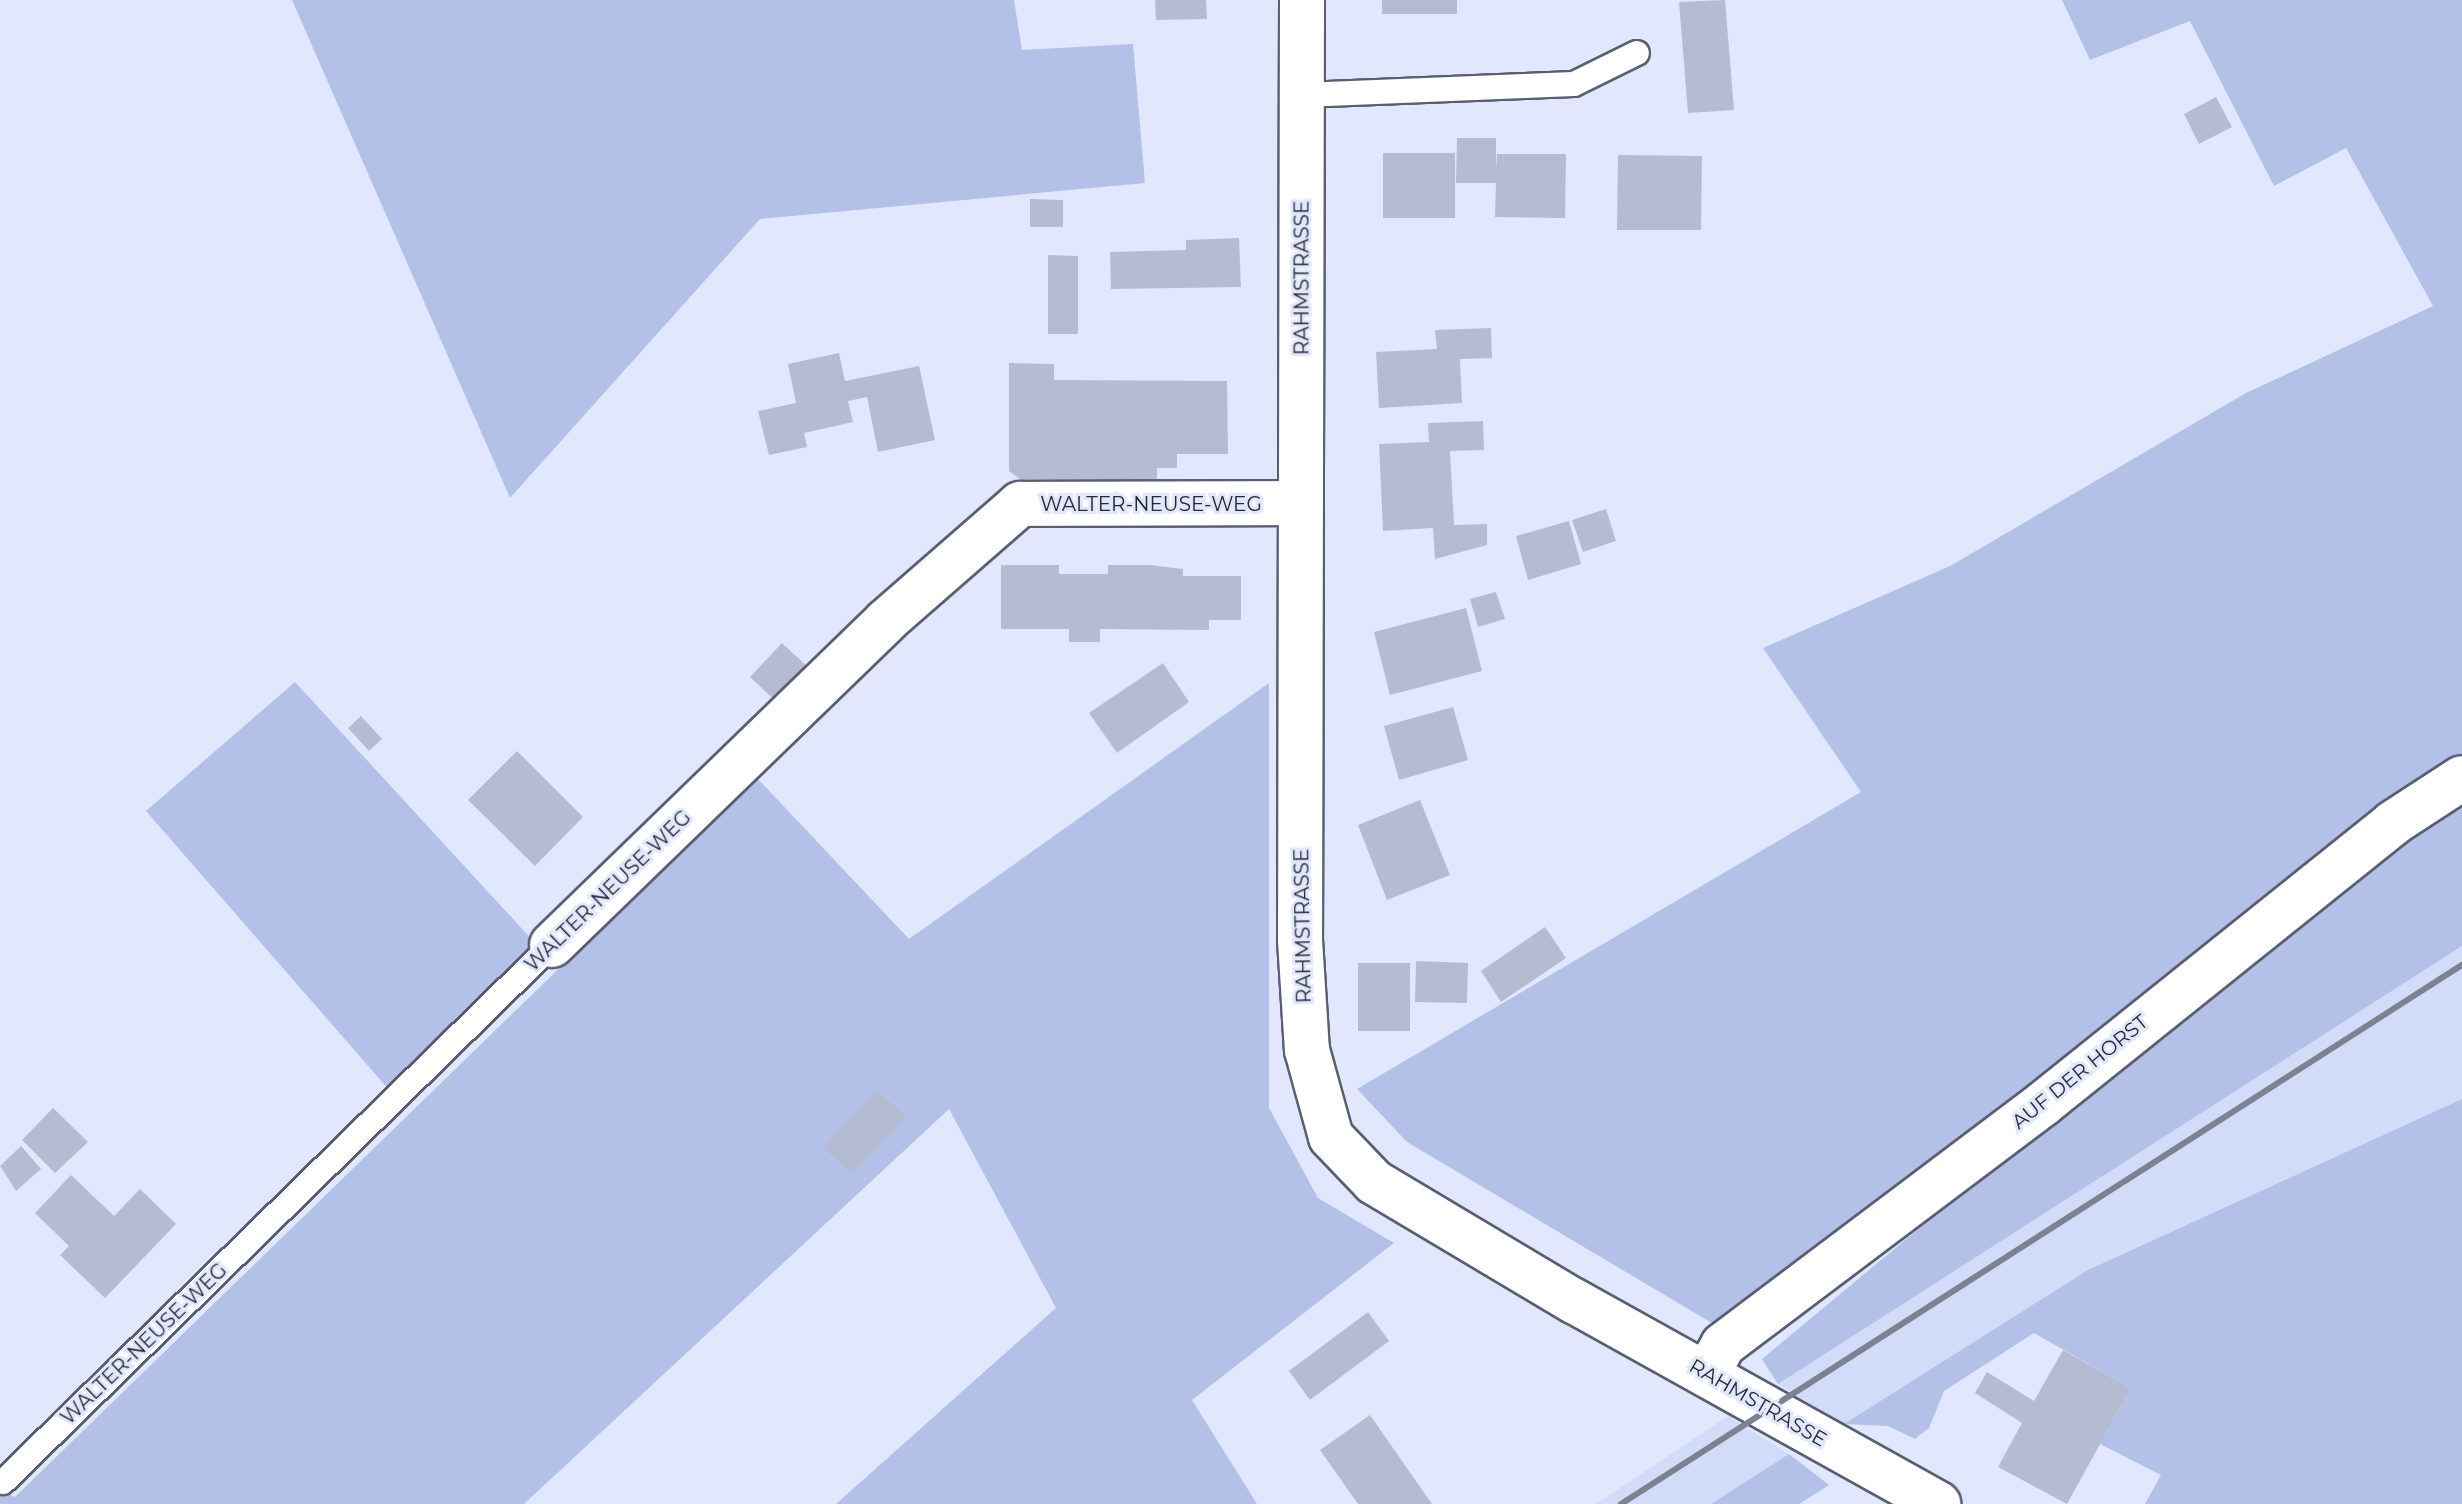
<!DOCTYPE html>
<style>
body{margin:0}
#map{position:relative;width:2462px;height:1504px;overflow:hidden;background:#e1e8fe;font-family:Montserrat,sans-serif}
div>[style]{position:absolute}
.built>*{inset:0;background:#d2dcf9}
.green>*{inset:0;background:#b3c0e7}
.building>*{inset:0;background:#b5bcd1}
.roads{filter:drop-shadow(2px 0 #595f71) drop-shadow(-2px 0 #595f71) drop-shadow(0 2px #595f71) drop-shadow(0 -2px #595f71)}
.lane>*{height:24px;margin:-12px;padding:0 12px;transform-origin:12px;border-radius:12px;background:#fff}
.street>*{height:44px;margin:-22px;padding:0 22px;transform-origin:22px;border-radius:22px;background:#fff}
.secondary>*{height:44px;margin:-22px;padding:0 22px;transform-origin:22px;border-radius:22px;background:#fff}
.rail>*{height:6px;margin:-3px;padding:0 3px;transform-origin:3px;border-radius:3px;background:#7d8290}
span{translate:-50% -50%;white-space:nowrap;text-align:center;line-height:1.15;-webkit-text-stroke:6px #e1e8fe;paint-order:stroke}
.street-label{font-size:20px;color:#262830}
</style>
<div id="map">
<div class="built">
<i style="clip-path:polygon(2462px 946px,2462px 1099px,2088px 1270px,1844px 1424px,1778px 1384px)"></i>
<i style="clip-path:polygon(1728px 1416px,1789px 1454px,1711px 1504px,1596px 1504px)"></i>
</div>
<div class="green">
<i style="clip-path:polygon(292px 0,1014px 0,1022px 50px,1133px 44px,1145px 183px,760px 219px,510px 498px)"></i>
<i style="clip-path:polygon(2062px 0,2462px 0,2462px 763px,1722px 1329px,1407px 1142px,1357px 1089px,1861px 792px,1763px 648px,1950px 566px,2246px 393px,2433px 306px,2346px 148px,2274px 186px,2190px 21px,2090px 60px)"></i>
<i style="clip-path:polygon(295px 682px,536px 944px,390px 1091px,146px 811px)"></i>
<i style="clip-path:polygon(1269px 683px,1269px 1108px,1318px 1198px,1394px 1243px,1192px 1400px,1257px 1504px,836px 1504px,1056px 1308px,949px 1109px,524px 1504px,0 1504px,0 1491px,15px 1497px,756px 777px,909px 939px)"></i>
<i style="clip-path:polygon(2462px 793px,2462px 946px,1778px 1384px,1762px 1359px,2088px 1088px)"></i>
<i style="clip-path:polygon(2462px 1099px,2462px 1504px,2145px 1504px,2161px 1475px,2100px 1444px,2131px 1388px,2034px 1333px,1944px 1391px,1929px 1428px,1915px 1439px,1888px 1426px,1844px 1424px,2088px 1270px)"></i>
<i style="clip-path:polygon(1789px 1454px,1829px 1485px,1799px 1504px,1711px 1504px)"></i>
</div>
<div class="building">
<i style="clip-path:polygon(1155px 0,1206px 0,1207px 19px,1156px 20px)"></i>
<i style="clip-path:polygon(1382px 0,1457px 0,1457px 14px,1382px 14px)"></i>
<i style="clip-path:polygon(1725px 0,1734px 110px,1688px 113px,1679px 2px)"></i>
<i style="clip-path:polygon(2216px 97px,2232px 127px,2199px 144px,2184px 114px)"></i>
<i style="clip-path:polygon(1457px 138px,1496px 138px,1496px 169px,1497px 154px,1566px 154px,1565px 218px,1495px 217px,1496px 183px,1456px 183px)"></i>
<i style="clip-path:polygon(1383px 153px,1455px 153px,1455px 218px,1383px 218px)"></i>
<i style="clip-path:polygon(1618px 155px,1702px 156px,1701px 230px,1617px 230px)"></i>
<i style="clip-path:polygon(1030px 199px,1063px 200px,1063px 227px,1030px 227px)"></i>
<i style="clip-path:polygon(1239px 238px,1241px 287px,1111px 289px,1110px 252px,1186px 250px,1186px 240px)"></i>
<i style="clip-path:polygon(1048px 255px,1078px 256px,1078px 334px,1048px 334px)"></i>
<i style="clip-path:polygon(1491px 328px,1492px 358px,1460px 359px,1462px 403px,1379px 408px,1376px 352px,1437px 349px,1435px 330px)"></i>
<i style="clip-path:polygon(839px 353px,845px 381px,919px 366px,935px 440px,878px 452px,867px 397px,848px 401px,853px 422px,804px 433px,807px 447px,769px 455px,758px 411px,796px 403px,788px 364px)"></i>
<i style="clip-path:polygon(1009px 363px,1054px 364px,1054px 380px,1227px 381px,1228px 454px,1177px 454px,1177px 468px,1157px 468px,1157px 481px,1024px 482px,1009px 471px)"></i>
<i style="clip-path:polygon(1483px 421px,1484px 450px,1450px 451px,1454px 525px,1487px 524px,1487px 545px,1435px 559px,1433px 528px,1383px 531px,1379px 444px,1429px 442px,1428px 423px)"></i>
<i style="clip-path:polygon(1606px 509px,1616px 541px,1583px 552px,1572px 520px)"></i>
<i style="clip-path:polygon(1569px 521px,1581px 564px,1528px 580px,1516px 536px)"></i>
<i style="clip-path:polygon(1001px 565px,1059px 565px,1059px 574px,1108px 574px,1108px 565px,1150px 565px,1183px 569px,1183px 576px,1241px 576px,1241px 620px,1209px 620px,1209px 630px,1100px 629px,1100px 642px,1069px 642px,1069px 629px,1001px 629px)"></i>
<i style="clip-path:polygon(1496px 592px,1505px 619px,1478px 627px,1470px 599px)"></i>
<i style="clip-path:polygon(1466px 608px,1482px 671px,1390px 695px,1374px 632px)"></i>
<i style="clip-path:polygon(782px 643px,810px 669px,778px 703px,750px 677px)"></i>
<i style="clip-path:polygon(1163px 663px,1189px 702px,1117px 753px,1089px 713px)"></i>
<i style="clip-path:polygon(1453px 707px,1468px 760px,1399px 780px,1384px 726px)"></i>
<i style="clip-path:polygon(361px 716px,382px 739px,369px 751px,348px 728px)"></i>
<i style="clip-path:polygon(517px 751px,583px 817px,535px 866px,468px 800px)"></i>
<i style="clip-path:polygon(1420px 800px,1450px 875px,1387px 900px,1358px 825px)"></i>
<i style="clip-path:polygon(1545px 927px,1566px 958px,1501px 1002px,1481px 971px)"></i>
<i style="clip-path:polygon(1416px 961px,1468px 963px,1467px 1003px,1415px 1002px)"></i>
<i style="clip-path:polygon(1358px 963px,1410px 963px,1410px 1031px,1358px 1031px)"></i>
<i style="clip-path:polygon(877px 1090px,906px 1117px,851px 1174px,823px 1147px)"></i>
<i style="clip-path:polygon(53px 1108px,88px 1142px,55px 1173px,22px 1140px)"></i>
<i style="clip-path:polygon(21px 1146px,41px 1169px,16px 1191px,0 1166px)"></i>
<i style="clip-path:polygon(71px 1175px,114px 1216px,140px 1189px,176px 1224px,105px 1298px,60px 1255px,69px 1246px,35px 1213px)"></i>
<i style="clip-path:polygon(1368px 1312px,1389px 1341px,1310px 1400px,1289px 1371px)"></i>
<i style="clip-path:polygon(2063px 1350px,2131px 1388px,2067px 1504px,1998px 1467px,2022px 1423px,1975px 1393px,1987px 1372px,2034px 1401px)"></i>
<i style="clip-path:polygon(1370px 1415px,1432px 1504px,1358px 1504px,1320px 1450px)"></i>
</div>
<div class="roads">
<div class="lane">
<i style="left:1302px;top:95px;width:272px;rotate:-2.3deg"></i>
<i style="left:1574px;top:84px;width:70px;rotate:-26.2deg"></i>
<i style="left:3px;top:1482px;width:768px;rotate:-44.37deg"></i>
</div>
<div class="street">
<i style="left:552px;top:945px;width:465px;rotate:-44.1deg"></i>
<i style="left:886px;top:621px;width:178px;rotate:-41.1deg"></i>
<i style="left:1020px;top:504px;width:281px;rotate:-0.2deg"></i>
<i style="left:1707px;top:1374px;width:33px;rotate:-61deg"></i>
<i style="left:1723px;top:1345px;width:402px;rotate:-37deg"></i>
<i style="left:2044px;top:1103px;width:447px;rotate:-38.7deg"></i>
<i style="left:2393px;top:823px;width:82px;rotate:-33.1deg"></i>
</div>
<div class="secondary">
<i style="left:1302px;top:0;width:940px;rotate:90.12deg"></i>
<i style="left:1300px;top:940px;width:110px;rotate:86.4deg"></i>
<i style="left:1307px;top:1050px;width:90px;rotate:74.6deg"></i>
<i style="left:1331px;top:1137px;width:62px;rotate:46.3deg"></i>
<i style="left:1374px;top:1182px;width:233px;rotate:30.8deg"></i>
<i style="left:1574px;top:1301px;width:417px;rotate:29.1deg"></i>
</div>
</div>
<div class="rail">
<i style="left:1621px;top:1504px;width:999px;rotate:-32.66deg"></i>
</div>
<div class="street-label">
<span style="left:1302px;top:278px;rotate:-90deg">RAHMSTRASSE</span>
<span style="left:1151px;top:504px">WALTER-NEUSE-WEG</span>
<span style="left:608px;top:891px;rotate:-44deg">WALTER-NEUSE-WEG</span>
<span style="left:1303px;top:926px;rotate:-91deg">RAHMSTRASSE</span>
<span style="left:2080px;top:1072px;rotate:-39deg">AUF DER HORST</span>
<span style="left:144px;top:1344px;rotate:-44deg">WALTER-NEUSE-WEG</span>
<span style="left:1758px;top:1403px;rotate:30deg">RAHMSTRASSE</span>
</div>
</div>
